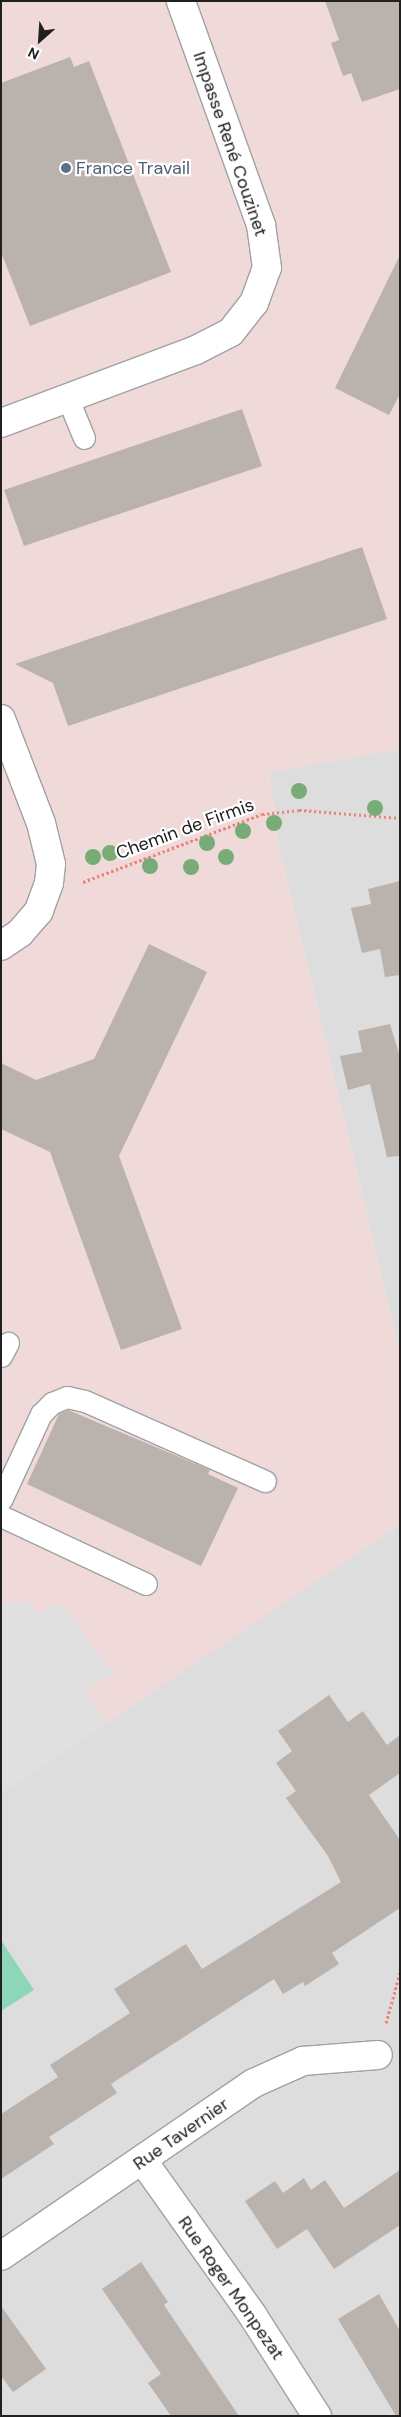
<!DOCTYPE html>
<meta charset="utf-8">
<style>
body{margin:0}
#map{position:relative;width:401px;height:2417px;overflow:hidden;background:#f0ede7;font-family:"DM Sans",sans-serif}
div>[style]{position:absolute}
.residential>*{inset:0;background:#dedddd}
.commercial>*{inset:0;background:#efd9d9}
.pitch>*{inset:0;background:#8dd7b8}
.parking>*{inset:0;background:#e0e0e0}
.building>*{inset:0;background:#b9b2ad}
.path>*{height:3px;margin-top:-1.5px;transform-origin:0;background:repeating-linear-gradient(90deg,#ed837b 0 2.5px,transparent 0 5px)}
.roads{filter:drop-shadow(1px 0 #a1a1a1) drop-shadow(-1px 0 #a1a1a1) drop-shadow(0 1px #a1a1a1) drop-shadow(0 -1px #a1a1a1)}
.service>*{height:21px;margin:-10.5px;padding:0 10.5px;transform-origin:10.5px;border-radius:10.5px;background:#fff}
.minor>*{height:28px;margin:-14px;padding:0 14px;transform-origin:14px;border-radius:14px;background:#fff}
.trees>*{width:16px;height:16px;margin:-8px;border-radius:50%;background:#78ac77}
.dots>*{width:14px;height:14px;translate:-50% -50%;box-sizing:border-box;border:2px solid #fff;border-radius:50%}
span{translate:-50% -50%;white-space:nowrap;text-align:center;line-height:1.15;-webkit-text-stroke:4.5px #fff;paint-order:stroke}
.street-label{font-size:18px;color:#202020}
.service-label{font-size:18px;color:#4e5e75}
.left{translate:0 -50%;text-align:left}
.frame{position:absolute;inset:0;border:2px solid #202020;pointer-events:none}
.north{position:absolute;left:15px;top:15px;width:50px;height:50px;-webkit-text-stroke:4px #fff;paint-order:stroke;rotate:206deg;font-size:14px;font-weight:700;line-height:20px;text-align:center;color:#202020}
.north::after{content:'';display:block;margin:auto;width:18px;height:22px;background:#202020;clip-path:polygon(50% 0,100% 100%,50% 72%,0 100%)}
</style>
<div id="map">
<div class="residential">
<i style="clip-path:polygon(400px 749px,400px 1353px,278px 842px,269px 772px)"></i>
<i style="clip-path:polygon(400px 1525px,400px 2416px,1px 2416px,1px 1793px)"></i>
</div>
<div class="commercial">
<i style="clip-path:polygon(1px 1px,400px 1px,400px 749px,269px 772px,278px 842px,400px 1353px,400px 1525px,1px 1793px)"></i>
</div>
<div class="pitch">
<i style="clip-path:polygon(1px 1940px,34px 1990px,1px 2011px)"></i>
</div>
<div class="parking">
<i style="clip-path:polygon(18px 1601px,31px 1605px,39px 1615px,60px 1602px,113px 1673px,85px 1691px,107px 1722px,1px 1793px,1px 1605px)"></i>
</div>
<div class="building">
<i style="clip-path:polygon(325px 1px,400px 1px,400px 89px,362px 102px,351px 73px,343px 76px,331px 43px,339px 40px)"></i>
<i style="clip-path:polygon(70px 57px,74px 67px,89px 61px,171px 272px,30px 326px,1px 252px,1px 83px)"></i>
<i style="clip-path:polygon(400px 255px,400px 394px,389px 415px,335px 388px)"></i>
<i style="clip-path:polygon(242px 409px,262px 466px,24px 546px,4px 490px)"></i>
<i style="clip-path:polygon(362px 547px,387px 619px,68px 726px,53px 683px,15px 664px)"></i>
<i style="clip-path:polygon(400px 881px,400px 975px,385px 977px,380px 949px,362px 953px,351px 908px,371px 904px,368px 889px)"></i>
<i style="clip-path:polygon(149px 944px,207px 972px,119px 1156px,182px 1329px,121px 1350px,50px 1152px,1px 1129px,1px 1063px,36px 1080px,94px 1059px)"></i>
<i style="clip-path:polygon(390px 1024px,400px 1057px,400px 1156px,387px 1157px,370px 1084px,348px 1090px,340px 1056px,362px 1052px,358px 1031px)"></i>
<i style="clip-path:polygon(68px 1410px,210px 1470px,208px 1474px,238px 1488px,201px 1566px,27px 1484px,59px 1414px)"></i>
<i style="clip-path:polygon(329px 1695px,348px 1722px,363px 1711px,387px 1745px,400px 1735px,400px 1773px,369px 1795px,400px 1840px,400px 1908px,332px 1953px,339px 1964px,305px 1986px,303px 1982px,283px 1994px,274px 1979px,111px 2084px,117px 2093px,49px 2137px,54px 2144px,1px 2179px,1px 2114px,58px 2077px,50px 2065px,130px 2013px,114px 1989px,186px 1944px,202px 1969px,341px 1882px,328px 1856px,286px 1798px,296px 1791px,276px 1763px,292px 1751px,278px 1731px)"></i>
<i style="clip-path:polygon(400px 2170px,400px 2225px,334px 2269px,307px 2229px,277px 2249px,245px 2201px,275px 2181px,283px 2193px,304px 2178px,311px 2190px,325px 2180px,344px 2208px)"></i>
<i style="clip-path:polygon(141px 2262px,168px 2302px,164px 2305px,239px 2416px,171px 2416px,148px 2383px,161px 2374px,102px 2289px)"></i>
<i style="clip-path:polygon(379px 2294px,400px 2331px,400px 2416px,396px 2416px,338px 2319px)"></i>
<i style="clip-path:polygon(1px 2306px,46px 2369px,13px 2392px,1px 2376px)"></i>
</div>
<div class="path">
<i style="left:83px;top:882px;width:191px;rotate:-20.8deg"></i>
<i style="left:262px;top:814px;width:37px;rotate:-6deg"></i>
<i style="left:299px;top:810px;width:101px;rotate:4.5deg"></i>
<i style="left:386px;top:2023px;width:52px;rotate:-74.4deg"></i>
</div>
<div class="roads">
<div class="service">
<i style="left:68px;top:399px;width:42px;rotate:67.7deg"></i>
<i style="left:1px;top:1356px;width:15px;rotate:-62deg"></i>
<i style="left:1px;top:1500px;width:95px;rotate:-65.1deg"></i>
<i style="left:41px;top:1414px;width:16px;rotate:-45deg"></i>
<i style="left:52px;top:1403px;width:16px;rotate:-22deg"></i>
<i style="left:67px;top:1397px;width:18px;rotate:13deg"></i>
<i style="left:85px;top:1401px;width:197px;rotate:24deg"></i>
<i style="left:1px;top:1516px;width:160px;rotate:25.1deg"></i>
</div>
<div class="minor">
<i style="left:1px;top:423px;width:208px;rotate:-20.5deg"></i>
<i style="left:196px;top:350px;width:39px;rotate:-27deg"></i>
<i style="left:231px;top:332px;width:37px;rotate:-52deg"></i>
<i style="left:254px;top:303px;width:37px;rotate:-70deg"></i>
<i style="left:267px;top:268px;width:43px;rotate:-97.9deg"></i>
<i style="left:261px;top:225px;width:238px;rotate:-109.7deg"></i>
<i style="left:1px;top:719px;width:111px;rotate:69deg"></i>
<i style="left:41px;top:823px;width:42px;rotate:76.3deg"></i>
<i style="left:51px;top:864px;width:19px;rotate:96deg"></i>
<i style="left:49px;top:883px;width:30px;rotate:110deg"></i>
<i style="left:39px;top:911px;width:29px;rotate:131deg"></i>
<i style="left:20px;top:933px;width:23px;rotate:146deg"></i>
<i style="left:143px;top:2161px;width:190px;rotate:54.6deg"></i>
<i style="left:253px;top:2316px;width:119px;rotate:57.4deg"></i>
<i style="left:1px;top:2256px;width:306px;rotate:-34.4deg"></i>
<i style="left:254px;top:2083px;width:54px;rotate:-24.2deg"></i>
<i style="left:303px;top:2061px;width:75px;rotate:-4.6deg"></i>
</div>
</div>
<div class="trees">
<i style="left:299px;top:791px"></i>
<i style="left:375px;top:808px"></i>
<i style="left:274px;top:823px"></i>
<i style="left:243px;top:831px"></i>
<i style="left:207px;top:843px"></i>
<i style="left:110px;top:853px"></i>
<i style="left:93px;top:857px"></i>
<i style="left:226px;top:857px"></i>
<i style="left:150px;top:866px"></i>
<i style="left:191px;top:867px"></i>
</div>
<div class="dots">
<i style="left:66px;top:168px;background:#5c6f8a"></i>
</div>
<div class="street-label">
<span style="left:230px;top:144px;rotate:71deg">Impasse René Couzinet</span>
<span style="left:185px;top:829px;rotate:-20deg">Chemin de Firmis</span>
<span style="left:181px;top:2134px;rotate:-35deg">Rue Tavernier</span>
<span style="left:231px;top:2288px;rotate:55deg">Rue Roger Monpezat</span>
</div>
<div class="service-label">
<span class="left" style="left:76px;top:168px">France Travail</span>
</div>
<div class="frame"></div>
<div class="north">N</div>
</div>
